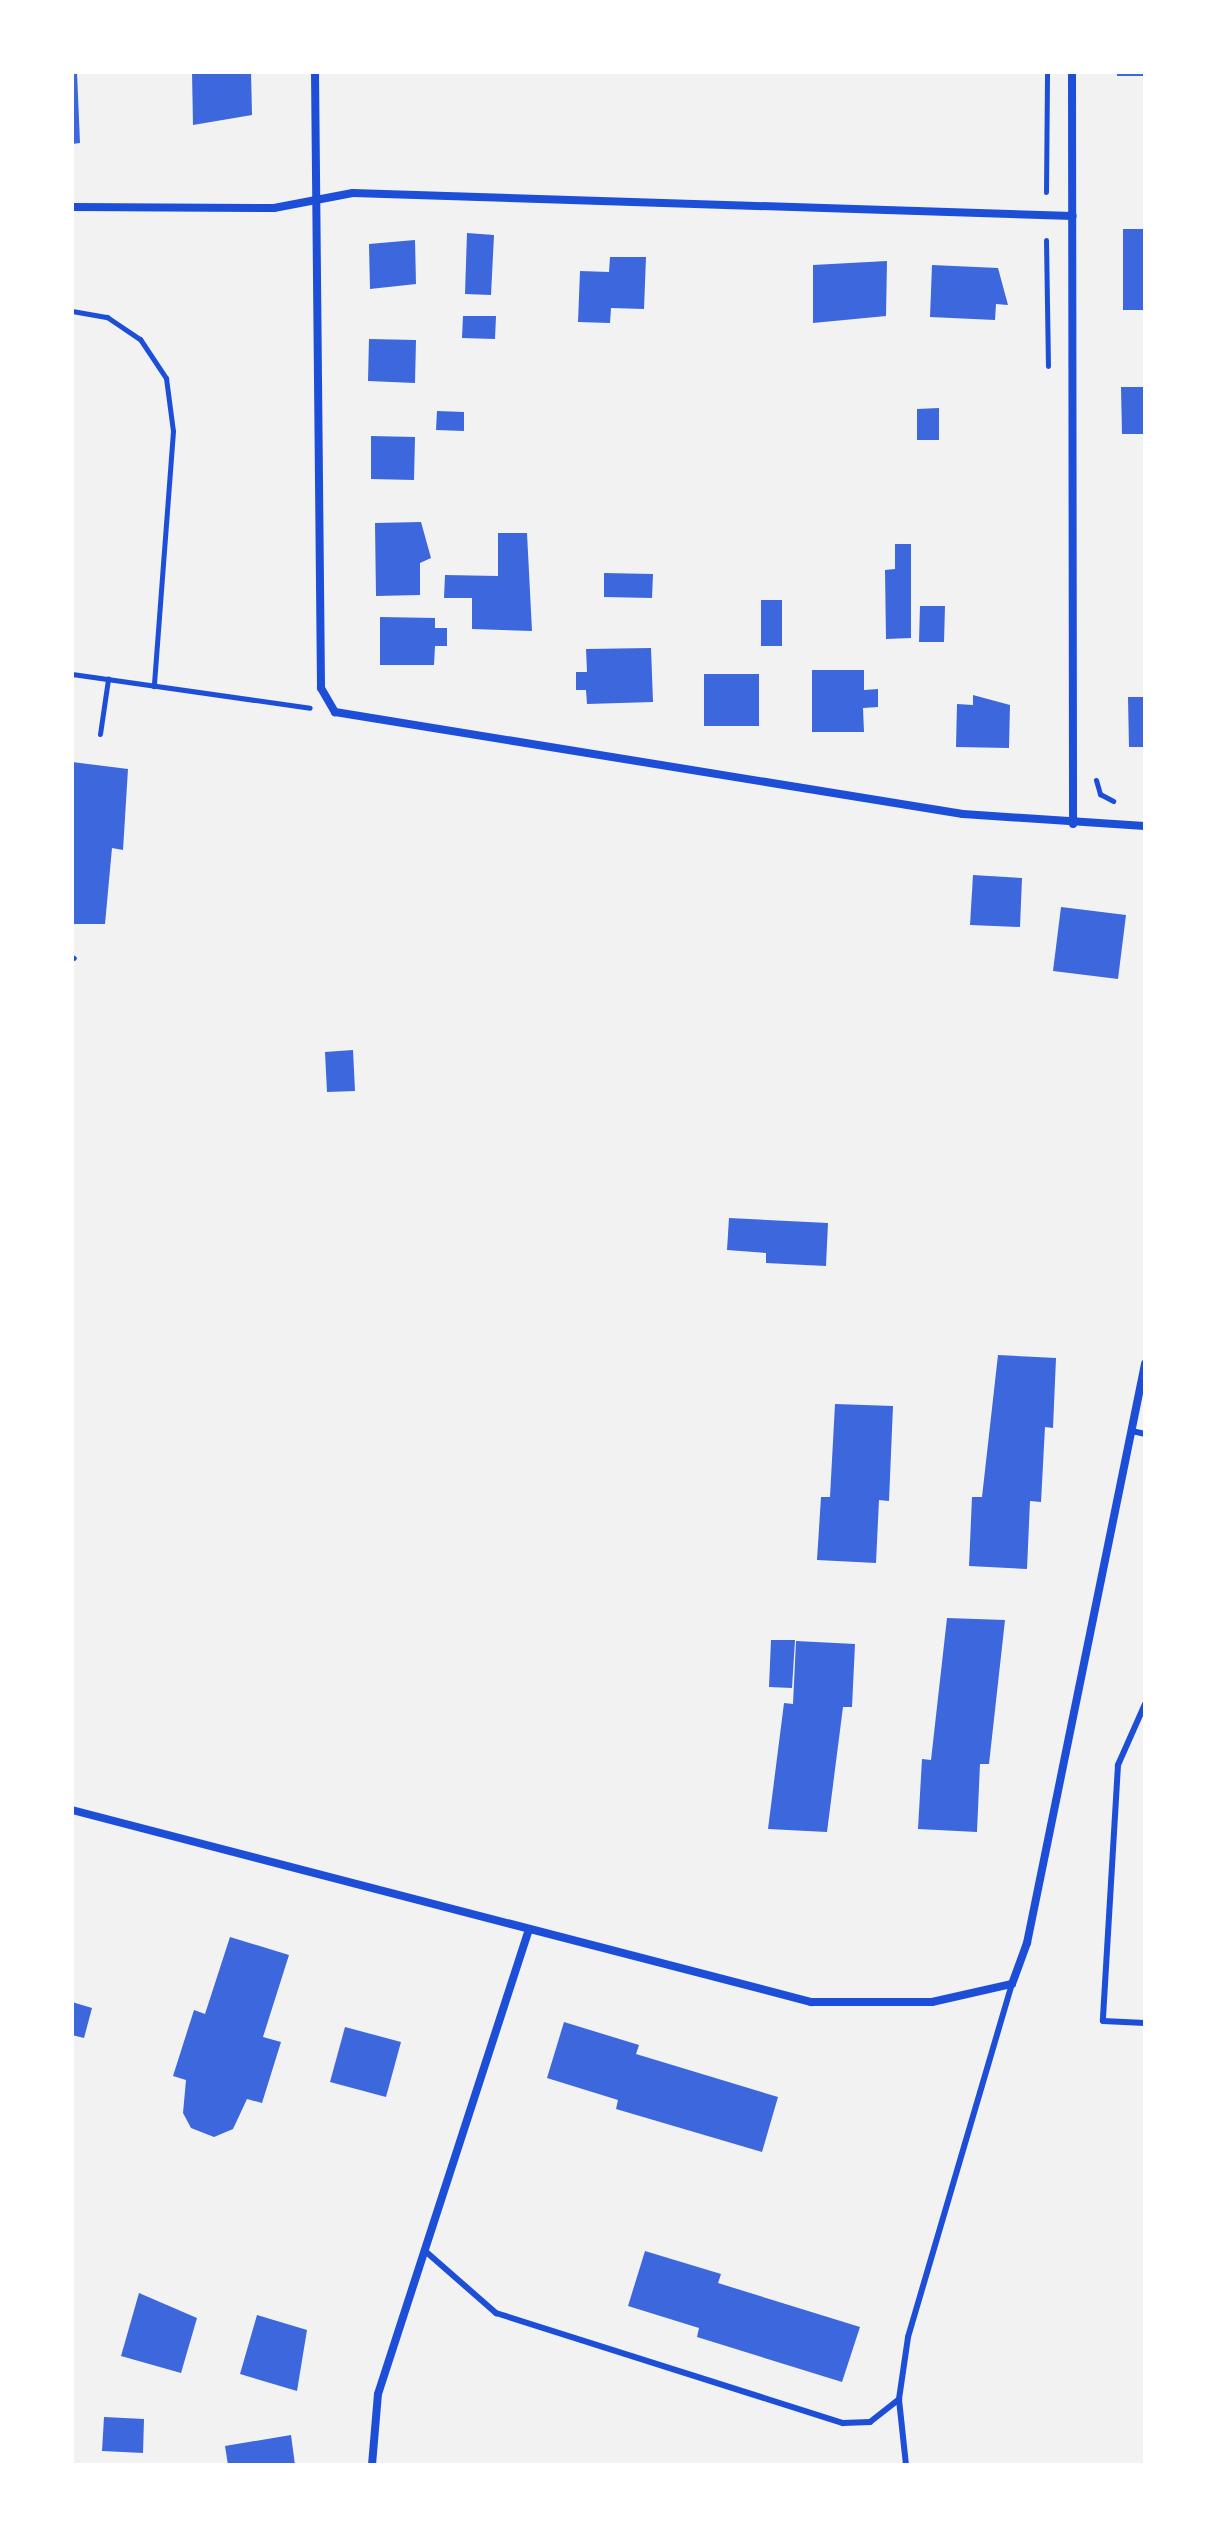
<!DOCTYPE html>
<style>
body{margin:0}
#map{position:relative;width:1217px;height:2537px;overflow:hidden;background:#f2f2f2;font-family:Figtree,sans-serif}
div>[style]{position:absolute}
.building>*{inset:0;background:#3d67dc}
.path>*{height:5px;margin:-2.5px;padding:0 2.5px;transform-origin:2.5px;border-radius:2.5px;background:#1d4ed8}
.service>*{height:6px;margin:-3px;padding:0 3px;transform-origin:3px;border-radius:3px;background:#1d4ed8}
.minor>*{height:8px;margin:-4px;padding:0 4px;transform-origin:4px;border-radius:4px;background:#1d4ed8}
span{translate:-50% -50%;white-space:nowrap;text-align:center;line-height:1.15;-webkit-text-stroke:6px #fff;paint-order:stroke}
.frame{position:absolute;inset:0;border:74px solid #fff;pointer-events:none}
</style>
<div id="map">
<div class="building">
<i style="clip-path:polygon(72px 72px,77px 72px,80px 143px,72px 144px)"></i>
<i style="clip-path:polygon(192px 72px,251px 72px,252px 115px,193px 125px)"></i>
<i style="clip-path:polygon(1117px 72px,1145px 72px,1145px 76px,1117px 76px)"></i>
<i style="clip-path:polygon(1123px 229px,1145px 229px,1145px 310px,1123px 310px)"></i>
<i style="clip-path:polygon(467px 233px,494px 235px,491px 295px,465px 294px)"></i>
<i style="clip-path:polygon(415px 240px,416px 284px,370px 289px,369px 244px)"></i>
<i style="clip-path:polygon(610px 257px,646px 257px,644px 309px,611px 308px,610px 323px,578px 322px,580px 271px,609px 272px)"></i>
<i style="clip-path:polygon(887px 261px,886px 316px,813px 323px,813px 265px)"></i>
<i style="clip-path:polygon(932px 265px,998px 268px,1008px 305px,996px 304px,995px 320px,930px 317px)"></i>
<i style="clip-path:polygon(463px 316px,496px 316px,495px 339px,462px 338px)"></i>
<i style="clip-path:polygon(369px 339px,416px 340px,415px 383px,368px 381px)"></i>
<i style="clip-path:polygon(1121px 387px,1145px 387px,1145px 434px,1122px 434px)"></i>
<i style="clip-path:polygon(939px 408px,939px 440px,917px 440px,917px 409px)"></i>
<i style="clip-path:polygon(437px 411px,464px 412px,464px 431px,436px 430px)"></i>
<i style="clip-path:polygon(371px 436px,415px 437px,414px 480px,371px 479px)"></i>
<i style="clip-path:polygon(421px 522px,431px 558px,420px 563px,420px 595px,376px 596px,375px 523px)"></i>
<i style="clip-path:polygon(498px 533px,527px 533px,532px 631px,472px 629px,472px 598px,444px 598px,445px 575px,498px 576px)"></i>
<i style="clip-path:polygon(895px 544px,911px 544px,911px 638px,886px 639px,885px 570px,895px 569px)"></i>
<i style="clip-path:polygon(604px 573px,653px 574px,652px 598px,604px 597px)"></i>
<i style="clip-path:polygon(761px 600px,782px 600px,782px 646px,761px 646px)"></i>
<i style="clip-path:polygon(920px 606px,945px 606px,944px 642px,919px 642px)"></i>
<i style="clip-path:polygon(380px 617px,435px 618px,435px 628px,447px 628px,447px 646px,435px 646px,434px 665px,380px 665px)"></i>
<i style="clip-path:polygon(651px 648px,653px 702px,587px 704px,586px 690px,576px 690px,576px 672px,587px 672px,586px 649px)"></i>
<i style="clip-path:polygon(812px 670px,864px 670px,864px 690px,878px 689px,878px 707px,863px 708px,864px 732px,812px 732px)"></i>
<i style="clip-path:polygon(704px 674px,759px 674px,759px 726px,704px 726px)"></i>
<i style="clip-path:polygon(973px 695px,1010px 705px,1009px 748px,956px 747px,957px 704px,973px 705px)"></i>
<i style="clip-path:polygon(1128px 697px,1145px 697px,1145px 747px,1129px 747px)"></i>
<i style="clip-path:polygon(72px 762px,128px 769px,123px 850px,112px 848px,105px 924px,72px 924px)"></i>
<i style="clip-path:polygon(973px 875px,1022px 878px,1020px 927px,970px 925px)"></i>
<i style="clip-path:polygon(1061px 907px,1126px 915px,1118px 979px,1053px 971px)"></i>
<i style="clip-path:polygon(353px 1050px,355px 1091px,327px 1092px,325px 1052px)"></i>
<i style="clip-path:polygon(729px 1218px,828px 1223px,826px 1266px,766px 1263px,766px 1253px,727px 1250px)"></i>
<i style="clip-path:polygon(998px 1355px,1056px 1358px,1053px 1428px,1045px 1427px,1041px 1502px,1030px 1501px,1027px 1569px,969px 1566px,972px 1497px,982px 1497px)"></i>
<i style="clip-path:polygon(835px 1404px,893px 1406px,889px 1501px,879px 1500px,876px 1563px,817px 1560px,821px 1497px,830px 1497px)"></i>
<i style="clip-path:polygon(947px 1618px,1005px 1620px,989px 1764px,980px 1764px,977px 1832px,918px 1829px,922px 1759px,931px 1760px)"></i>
<i style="clip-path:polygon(771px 1640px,795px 1640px,792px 1688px,769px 1687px)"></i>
<i style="clip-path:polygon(796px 1641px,855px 1644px,852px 1707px,843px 1707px,827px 1832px,768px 1829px,784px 1703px,793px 1704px)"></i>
<i style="clip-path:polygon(230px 1937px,289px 1955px,263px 2037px,281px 2042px,262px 2103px,247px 2099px,233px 2129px,214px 2137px,191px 2128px,183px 2113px,186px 2080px,173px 2076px,194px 2010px,205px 2014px)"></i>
<i style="clip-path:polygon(72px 2002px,92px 2008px,84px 2038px,72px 2035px)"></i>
<i style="clip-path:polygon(564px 2022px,639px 2045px,636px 2054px,778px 2097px,762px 2152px,616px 2109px,618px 2100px,547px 2078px)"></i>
<i style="clip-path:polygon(345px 2027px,401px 2042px,386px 2097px,330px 2082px)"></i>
<i style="clip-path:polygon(645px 2251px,721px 2274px,718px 2283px,860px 2327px,842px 2382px,697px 2337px,699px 2328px,628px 2306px)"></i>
<i style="clip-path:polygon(139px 2293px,197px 2318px,181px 2373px,121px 2356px)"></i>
<i style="clip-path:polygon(257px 2315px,307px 2330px,297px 2391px,240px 2374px)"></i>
<i style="clip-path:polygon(104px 2417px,144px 2419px,143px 2453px,102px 2451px)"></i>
<i style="clip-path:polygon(291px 2435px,295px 2465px,228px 2465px,225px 2446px)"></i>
</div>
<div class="path">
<i style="left:1046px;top:192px;width:120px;rotate:-89.5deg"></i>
<i style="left:1046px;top:240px;width:126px;rotate:89.1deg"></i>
<i style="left:72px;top:311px;width:36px;rotate:10deg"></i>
<i style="left:107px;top:317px;width:40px;rotate:34deg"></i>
<i style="left:140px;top:339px;width:47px;rotate:56.3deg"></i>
<i style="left:166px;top:378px;width:53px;rotate:82.5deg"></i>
<i style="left:173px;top:431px;width:256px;rotate:94.3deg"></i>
<i style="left:72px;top:674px;width:240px;rotate:8.1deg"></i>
<i style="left:100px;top:734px;width:56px;rotate:-81.7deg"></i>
<i style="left:1096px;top:780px;width:15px;rotate:74deg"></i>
<i style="left:1100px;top:794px;width:15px;rotate:28deg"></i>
<i style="left:72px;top:957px;width:2px;rotate:27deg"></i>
</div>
<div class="service">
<i style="left:1132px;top:1431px;width:13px;rotate:13deg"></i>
<i style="left:1145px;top:1704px;width:67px;rotate:113.9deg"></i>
<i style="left:1118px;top:1765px;width:256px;rotate:93.4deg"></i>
<i style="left:1103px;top:2021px;width:42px;rotate:2.7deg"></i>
<i style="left:424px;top:2250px;width:96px;rotate:41.2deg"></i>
<i style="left:496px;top:2313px;width:364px;rotate:17.6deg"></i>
<i style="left:843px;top:2423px;width:27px;rotate:-2deg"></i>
<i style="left:870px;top:2422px;width:37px;rotate:-38deg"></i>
<i style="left:906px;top:2465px;width:66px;rotate:-96.1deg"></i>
<i style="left:899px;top:2399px;width:63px;rotate:-81.7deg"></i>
<i style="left:908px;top:2337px;width:368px;rotate:-73.6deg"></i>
</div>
<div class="minor">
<i style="left:315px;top:72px;width:616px;rotate:89.44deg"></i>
<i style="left:321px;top:688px;width:28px;rotate:60deg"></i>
<i style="left:335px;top:712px;width:636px;rotate:9.23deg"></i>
<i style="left:963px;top:814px;width:182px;rotate:3.8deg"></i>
<i style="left:1072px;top:72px;width:752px;rotate:89.92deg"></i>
<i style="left:72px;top:207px;width:202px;rotate:0.3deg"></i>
<i style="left:274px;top:208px;width:80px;rotate:-10.8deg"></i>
<i style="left:353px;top:193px;width:720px;rotate:1.83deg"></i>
<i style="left:72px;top:1810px;width:764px;rotate:14.56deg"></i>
<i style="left:811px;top:2002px;width:121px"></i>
<i style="left:932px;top:2002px;width:82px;rotate:-12.7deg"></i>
<i style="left:1012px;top:1984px;width:44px;rotate:-69.9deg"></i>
<i style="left:1027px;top:1943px;width:591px;rotate:-78.48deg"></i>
<i style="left:372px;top:2465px;width:71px;rotate:-85.2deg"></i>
<i style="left:378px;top:2394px;width:487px;rotate:-72deg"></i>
</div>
<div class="frame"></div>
</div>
